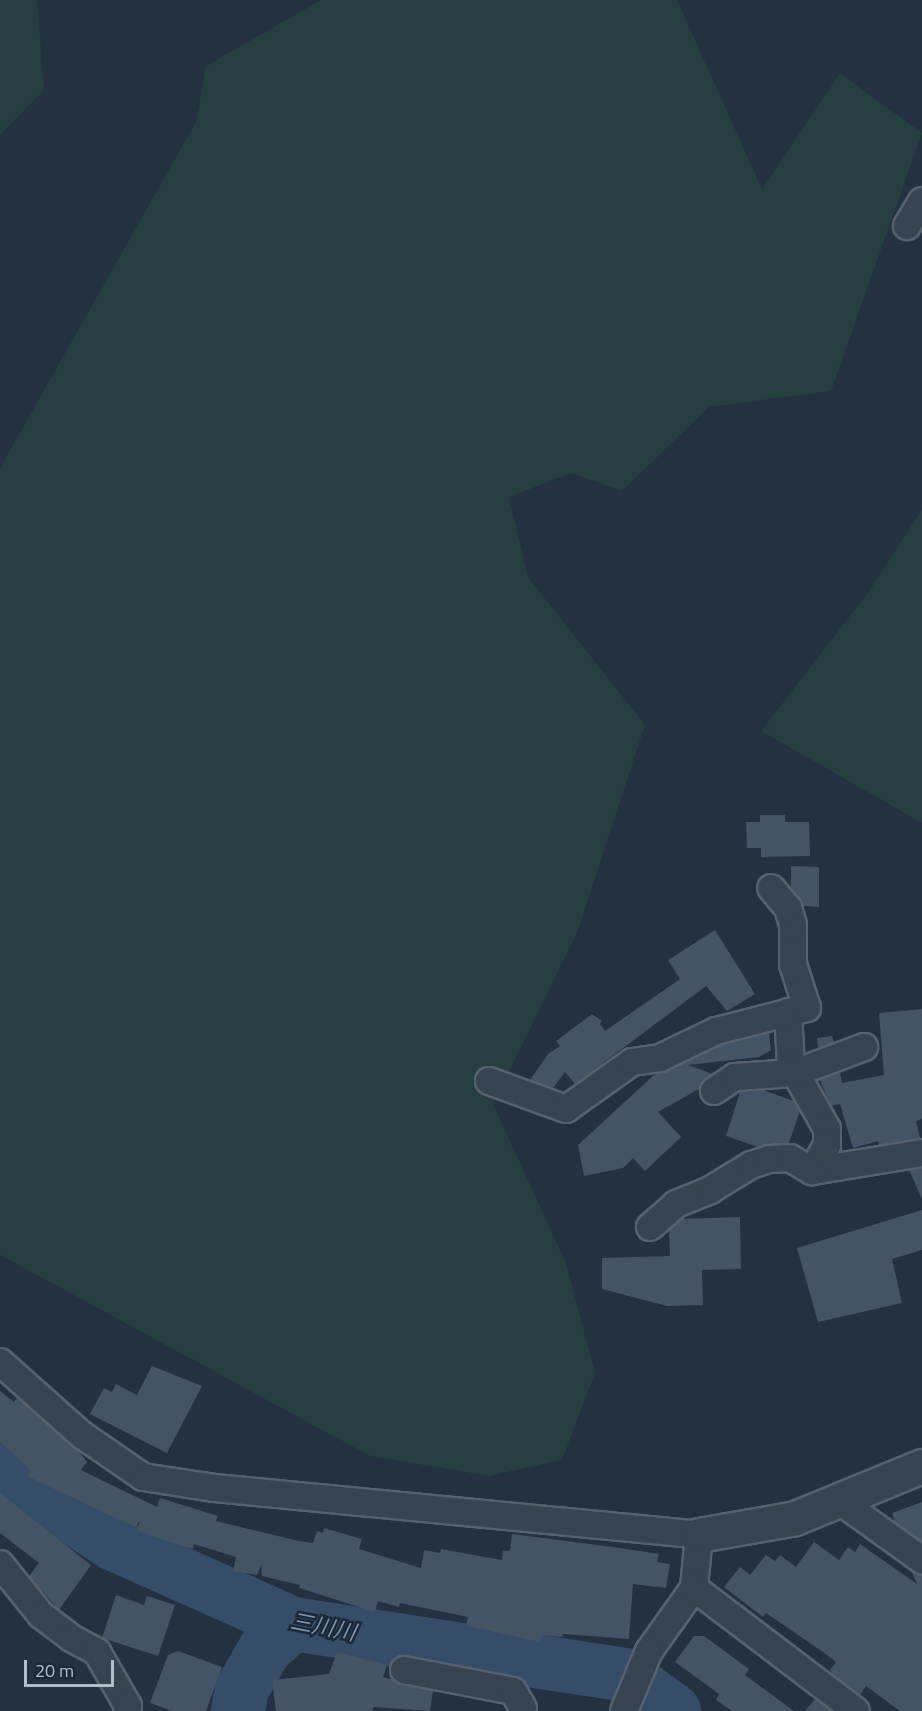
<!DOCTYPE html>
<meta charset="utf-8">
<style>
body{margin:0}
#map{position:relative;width:922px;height:1711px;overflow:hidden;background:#233140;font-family:"Titillium Web","Noto Sans JP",sans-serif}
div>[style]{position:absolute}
.green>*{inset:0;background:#253f41}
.river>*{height:54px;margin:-27px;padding:0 27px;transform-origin:27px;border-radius:27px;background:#354d68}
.building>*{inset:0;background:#445465}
.roads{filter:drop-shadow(2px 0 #55616e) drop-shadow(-2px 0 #55616e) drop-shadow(0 2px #55616e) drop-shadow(0 -2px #55616e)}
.minor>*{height:26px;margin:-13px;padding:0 13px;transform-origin:13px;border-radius:13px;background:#374350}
.tertiary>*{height:33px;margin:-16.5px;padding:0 16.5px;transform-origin:16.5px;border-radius:16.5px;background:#374350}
span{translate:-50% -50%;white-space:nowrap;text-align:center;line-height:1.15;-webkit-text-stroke:5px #1c2835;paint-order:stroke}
.water-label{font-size:22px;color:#7995b4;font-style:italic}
.scale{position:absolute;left:24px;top:1660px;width:90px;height:27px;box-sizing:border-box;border:3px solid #b4becb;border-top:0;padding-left:8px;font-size:18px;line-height:21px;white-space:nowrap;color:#b4becb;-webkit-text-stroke:4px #1c2835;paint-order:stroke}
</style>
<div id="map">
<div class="green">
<i style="clip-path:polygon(0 0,37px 0,44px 90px,0 135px)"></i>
<i style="clip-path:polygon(321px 0,677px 0,762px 189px,840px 73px,922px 133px,831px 391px,709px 407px,622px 491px,571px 473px,509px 497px,528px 577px,645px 725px,577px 933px,493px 1104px,566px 1263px,595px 1373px,562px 1460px,489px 1476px,370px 1456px,0 1255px,0 468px,196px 122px,206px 66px)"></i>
<i style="clip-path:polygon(922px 509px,922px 823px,761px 731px,870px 590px)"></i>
</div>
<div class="river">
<i style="left:0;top:1464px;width:43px;rotate:39.3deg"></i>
<i style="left:33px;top:1491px;width:95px;rotate:33.4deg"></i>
<i style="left:112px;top:1543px;width:198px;rotate:24.1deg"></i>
<i style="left:293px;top:1624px;width:336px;rotate:8.7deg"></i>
<i style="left:625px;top:1675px;width:61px;rotate:36.3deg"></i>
<i style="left:238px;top:1711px;width:22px;rotate:-80deg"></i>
<i style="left:242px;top:1689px;width:46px;rotate:-60.1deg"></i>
<i style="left:265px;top:1649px;width:38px;rotate:-42deg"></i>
</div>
<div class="building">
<i style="clip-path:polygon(760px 815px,785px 815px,785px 822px,809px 822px,810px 856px,761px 857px,761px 848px,747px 848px,746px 822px,760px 822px)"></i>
<i style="clip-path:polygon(791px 866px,819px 867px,819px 907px,803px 906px,791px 888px)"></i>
<i style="clip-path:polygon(715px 930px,755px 994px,727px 1011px,706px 986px,575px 1084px,565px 1072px,553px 1088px,530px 1080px,548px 1054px,560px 1046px,556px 1041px,592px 1014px,602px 1021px,600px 1024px,605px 1031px,680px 979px,668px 960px)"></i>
<i style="clip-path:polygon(922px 1009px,922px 1119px,916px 1121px,920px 1138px,879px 1145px,878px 1141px,853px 1148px,840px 1104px,831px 1106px,820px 1080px,840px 1072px,842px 1083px,884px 1075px,879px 1013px)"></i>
<i style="clip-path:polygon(769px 1033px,771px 1050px,759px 1057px,688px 1065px,713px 1074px,699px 1089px,658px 1112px,681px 1137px,645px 1171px,633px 1158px,623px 1168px,584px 1176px,578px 1145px,655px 1074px,721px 1045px)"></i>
<i style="clip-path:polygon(832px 1036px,834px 1042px,818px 1048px,817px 1038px)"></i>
<i style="clip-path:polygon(763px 1090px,794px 1101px,800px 1111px,789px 1143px,758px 1147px,726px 1136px,740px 1092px)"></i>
<i style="clip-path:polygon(922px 1168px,922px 1199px,909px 1170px)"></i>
<i style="clip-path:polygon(922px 1210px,922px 1250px,892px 1259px,902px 1303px,818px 1322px,797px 1248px)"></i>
<i style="clip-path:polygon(740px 1217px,741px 1269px,702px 1270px,703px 1305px,667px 1306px,602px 1289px,602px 1258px,670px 1256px,669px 1231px,682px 1219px)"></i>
<i style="clip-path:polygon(152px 1366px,202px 1386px,167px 1453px,90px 1414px,104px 1388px,112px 1392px,116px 1384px,137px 1395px)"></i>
<i style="clip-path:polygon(0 1391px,14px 1402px,17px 1398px,79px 1451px,87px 1462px,81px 1470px,157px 1507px,160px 1498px,218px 1516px,216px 1521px,299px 1541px,313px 1543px,317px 1531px,323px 1533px,324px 1528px,362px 1539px,359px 1549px,421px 1568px,424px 1550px,440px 1553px,441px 1549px,502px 1560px,503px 1551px,510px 1551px,512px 1534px,613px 1547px,659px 1554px,657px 1562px,670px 1564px,666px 1588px,633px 1584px,629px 1639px,563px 1634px,562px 1637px,541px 1635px,540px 1642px,466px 1626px,468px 1617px,400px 1603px,399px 1607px,378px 1601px,375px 1612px,299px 1588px,300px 1585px,262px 1576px,261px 1565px,257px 1575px,233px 1571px,236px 1557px,194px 1544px,193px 1549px,160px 1539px,137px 1530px,140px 1521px,135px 1527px,27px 1476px,31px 1470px,0 1442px)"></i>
<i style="clip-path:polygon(0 1493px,91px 1565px,59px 1610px,29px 1576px,39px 1563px,0 1533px)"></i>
<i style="clip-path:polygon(922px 1502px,922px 1542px,895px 1522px,892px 1513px)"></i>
<i style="clip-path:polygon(814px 1542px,839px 1560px,848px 1547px,855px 1552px,860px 1544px,917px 1584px,912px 1572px,922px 1575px,922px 1711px,900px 1711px,866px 1686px,860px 1695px,833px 1675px,830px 1670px,836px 1662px,823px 1652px,766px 1613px,763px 1617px,724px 1587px,740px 1567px,750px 1575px,766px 1555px,775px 1561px,780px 1555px,796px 1567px)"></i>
<i style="clip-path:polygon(116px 1595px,144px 1605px,147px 1596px,175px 1605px,158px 1656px,102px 1638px)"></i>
<i style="clip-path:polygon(694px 1636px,704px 1636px,749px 1669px,745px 1675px,794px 1711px,732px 1711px,716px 1700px,719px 1694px,675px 1662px)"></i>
<i style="clip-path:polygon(178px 1651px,222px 1667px,206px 1711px,172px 1711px,150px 1703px,168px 1655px)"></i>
<i style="clip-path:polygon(337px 1652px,387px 1665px,383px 1677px,433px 1691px,430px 1711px,374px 1707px,372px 1711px,276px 1711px,272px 1680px,329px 1674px)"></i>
<i style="clip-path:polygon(815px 1699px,831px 1711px,805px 1711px)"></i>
</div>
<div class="roads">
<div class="minor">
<i style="left:907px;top:226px;width:29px;rotate:-59deg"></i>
<i style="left:788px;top:1012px;width:53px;rotate:86.8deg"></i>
<i style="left:791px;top:1065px;width:73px;rotate:60.6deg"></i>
<i style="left:827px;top:1129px;width:16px;rotate:90deg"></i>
<i style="left:827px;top:1145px;width:30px;rotate:120deg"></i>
<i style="left:812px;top:1171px;width:111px;rotate:-9.3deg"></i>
<i style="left:489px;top:1081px;width:82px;rotate:20deg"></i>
<i style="left:566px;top:1109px;width:81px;rotate:-35.5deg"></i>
<i style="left:632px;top:1062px;width:28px;rotate:-8deg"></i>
<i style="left:660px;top:1058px;width:62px;rotate:-25.7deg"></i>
<i style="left:716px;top:1031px;width:94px;rotate:-14.2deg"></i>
<i style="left:807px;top:1008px;width:46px;rotate:-107.7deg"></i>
<i style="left:793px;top:964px;width:39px;rotate:-90deg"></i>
<i style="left:793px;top:925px;width:18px;rotate:-106deg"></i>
<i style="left:788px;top:908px;width:26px;rotate:-130deg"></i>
<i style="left:714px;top:1091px;width:25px;rotate:-34deg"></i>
<i style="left:735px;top:1077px;width:60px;rotate:-3.8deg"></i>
<i style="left:795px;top:1073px;width:74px;rotate:-20.6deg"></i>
<i style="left:650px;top:1227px;width:35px;rotate:-41deg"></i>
<i style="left:676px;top:1204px;width:37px;rotate:-22deg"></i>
<i style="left:710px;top:1190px;width:48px;rotate:-31.4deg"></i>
<i style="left:751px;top:1165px;width:19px;rotate:-18deg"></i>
<i style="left:769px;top:1159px;width:21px;rotate:-3deg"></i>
<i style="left:790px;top:1158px;width:26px;rotate:31deg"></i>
<i style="left:0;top:1362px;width:110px;rotate:41.7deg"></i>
<i style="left:82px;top:1435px;width:74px;rotate:34.5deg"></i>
<i style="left:143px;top:1477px;width:73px;rotate:8.7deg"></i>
<i style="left:215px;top:1488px;width:486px;rotate:5.5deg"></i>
<i style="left:699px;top:1535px;width:53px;rotate:95.4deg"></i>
<i style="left:694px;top:1588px;width:77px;rotate:125.5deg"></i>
<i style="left:649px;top:1651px;width:65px;rotate:112.6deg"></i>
<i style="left:837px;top:1499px;width:105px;rotate:35.7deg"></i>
<i style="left:0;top:1564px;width:65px;rotate:51.2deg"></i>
<i style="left:41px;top:1615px;width:38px;rotate:37deg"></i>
<i style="left:71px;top:1638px;width:30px;rotate:28deg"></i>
<i style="left:97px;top:1652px;width:62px;rotate:60.1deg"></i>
<i style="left:128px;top:1706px;width:5px;rotate:101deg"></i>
<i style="left:694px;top:1588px;width:203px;rotate:37.2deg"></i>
<i style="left:404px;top:1670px;width:111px;rotate:10.9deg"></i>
<i style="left:513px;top:1691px;width:20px;rotate:60deg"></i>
</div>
<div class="tertiary">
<i style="left:699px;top:1535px;width:97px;rotate:-10deg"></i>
<i style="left:795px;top:1518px;width:137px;rotate:-22.3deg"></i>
</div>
</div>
<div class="water-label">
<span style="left:323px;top:1627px;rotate:11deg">三川川</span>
</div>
<div class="scale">20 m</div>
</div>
